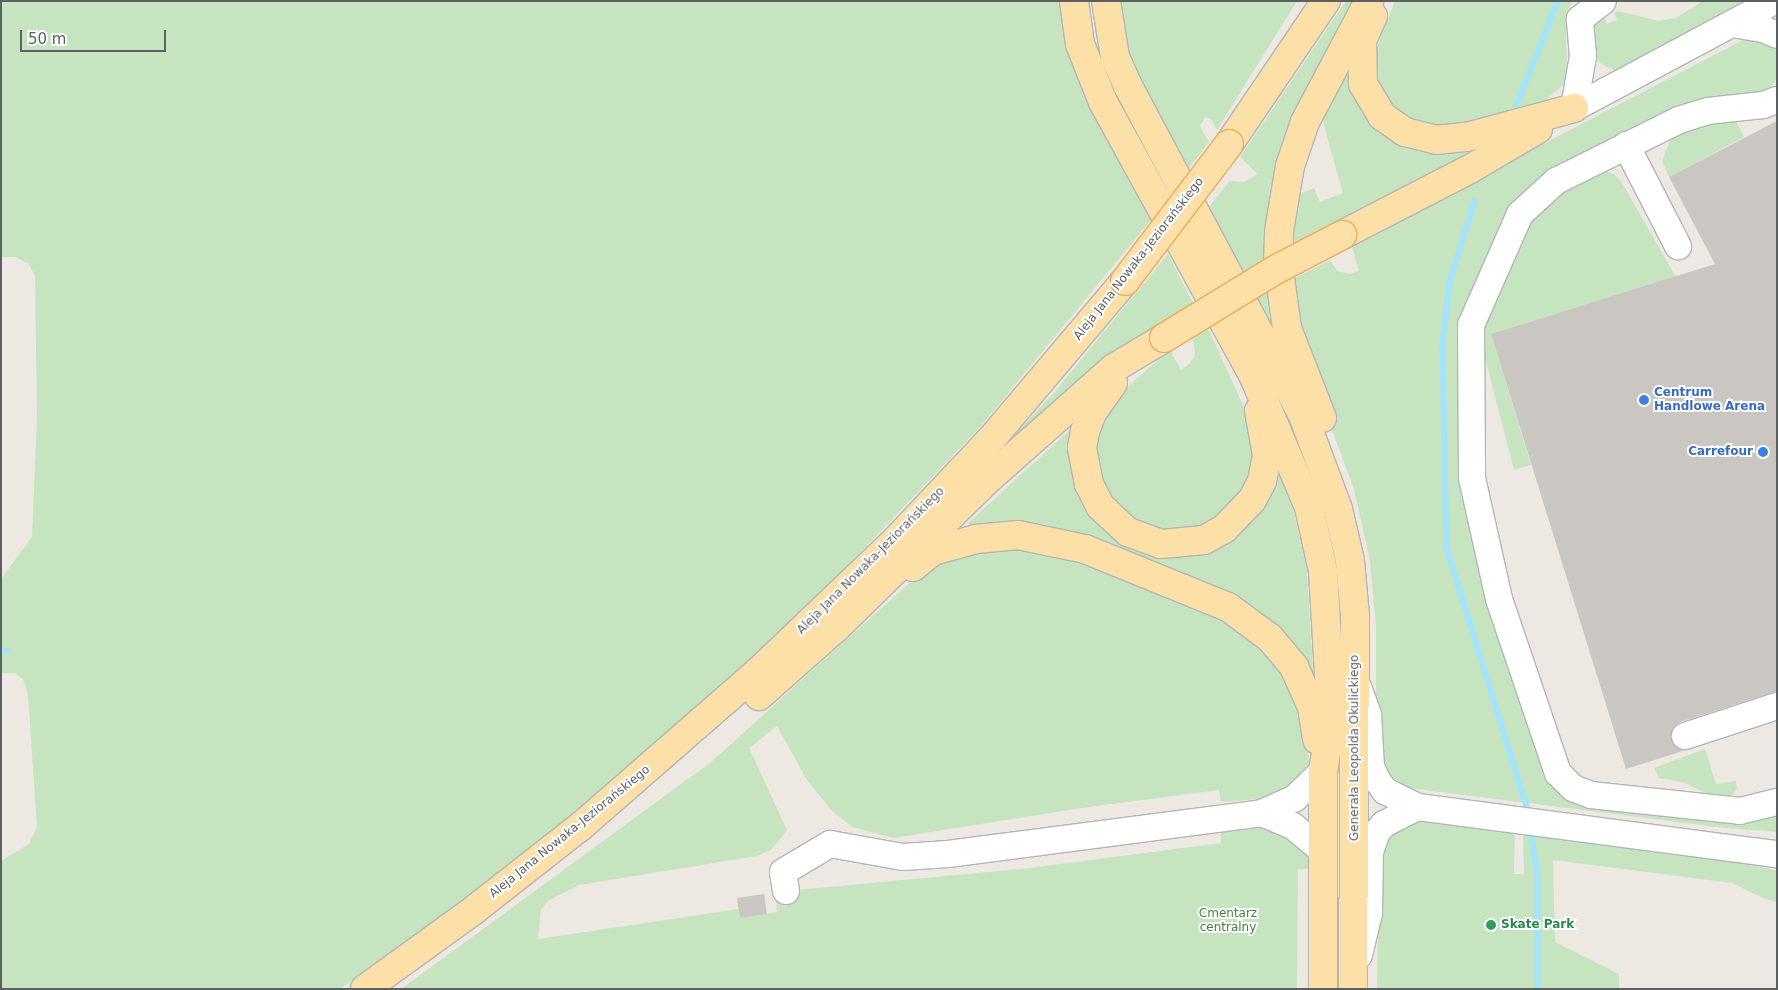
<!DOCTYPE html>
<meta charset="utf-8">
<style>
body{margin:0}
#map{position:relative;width:1778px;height:990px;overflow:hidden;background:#ede9e2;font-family:"DejaVu Sans",sans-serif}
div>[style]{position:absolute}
.green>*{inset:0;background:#c5e4bf}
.stream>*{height:5.5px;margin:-2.75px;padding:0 2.75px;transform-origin:2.75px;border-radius:2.75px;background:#a3e5fc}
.building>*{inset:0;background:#cac6c2}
.roads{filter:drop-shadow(1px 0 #b3b6b9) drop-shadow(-1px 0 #b3b6b9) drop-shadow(0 1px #b3b6b9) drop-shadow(0 -1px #b3b6b9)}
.minor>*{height:26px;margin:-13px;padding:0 13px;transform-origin:13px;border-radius:13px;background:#fff}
.major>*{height:28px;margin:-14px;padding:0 14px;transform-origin:14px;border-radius:14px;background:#fce0a8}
.bridges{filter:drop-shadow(1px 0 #edab5b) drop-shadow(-1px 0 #edab5b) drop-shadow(0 1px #edab5b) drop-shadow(0 -1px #edab5b)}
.major-bridge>*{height:28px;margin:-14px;padding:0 14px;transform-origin:14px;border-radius:14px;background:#fce0a8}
.dots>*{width:14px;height:14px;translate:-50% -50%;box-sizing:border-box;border:2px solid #fff;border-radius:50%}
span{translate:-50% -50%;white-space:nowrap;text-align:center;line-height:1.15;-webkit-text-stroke:4px #fff;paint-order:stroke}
.street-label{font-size:12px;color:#5b6063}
.shop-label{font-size:12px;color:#366cbe;font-weight:700}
.left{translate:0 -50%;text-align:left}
.right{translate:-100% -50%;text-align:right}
.park-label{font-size:12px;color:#418538}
.leisure-label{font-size:12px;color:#27864d;font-weight:700}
.frame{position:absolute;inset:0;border:2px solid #5b6063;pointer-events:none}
.scale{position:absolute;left:20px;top:30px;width:146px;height:22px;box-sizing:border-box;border:2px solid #5b6063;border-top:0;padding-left:6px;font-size:15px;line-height:18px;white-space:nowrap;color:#5b6063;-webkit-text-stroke:4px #fff;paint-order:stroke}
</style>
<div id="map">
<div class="green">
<i style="clip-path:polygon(1px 1px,1065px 1px,1076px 71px,1151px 220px,981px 426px,747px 671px,573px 816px,465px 899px,340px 989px,1px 989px,1px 861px,29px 844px,37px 827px,28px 694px,23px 679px,15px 673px,1px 673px,1px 579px,32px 537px,37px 418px,35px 276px,29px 264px,15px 257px,1px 257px)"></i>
<i style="clip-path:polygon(1118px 1px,1297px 1px,1217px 130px,1211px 119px,1205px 117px,1200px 126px,1209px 142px,1187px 171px,1142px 88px,1127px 49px)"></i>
<i style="clip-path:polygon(1346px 1px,1360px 1px,1268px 260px,1241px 274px,1207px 209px,1230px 181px,1244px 182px,1258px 174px,1240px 157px)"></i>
<i style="clip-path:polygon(1395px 1px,1572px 1px,1566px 13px,1567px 81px,1545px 101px,1443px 128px,1398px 114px,1377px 82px,1374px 55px)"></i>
<i style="clip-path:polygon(1703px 1px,1750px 1px,1615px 71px,1600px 63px,1595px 55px,1591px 38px,1594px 15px,1600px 9px,1607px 24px,1617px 20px,1614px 13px,1619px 11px,1659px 21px,1676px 18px)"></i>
<i style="clip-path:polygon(1760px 39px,1769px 42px,1777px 51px,1777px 78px,1768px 90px,1759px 95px,1669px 113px,1494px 243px,1466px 486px,1558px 786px,1777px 812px,1777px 832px,1716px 827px,1409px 788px,1388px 774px,1376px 756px,1376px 627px,1370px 561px,1354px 489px,1307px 363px,1292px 280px,1330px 260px,1337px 271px,1350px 274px,1359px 271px,1351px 244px,1743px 40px)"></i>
<i style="clip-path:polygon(1349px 68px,1398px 143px,1424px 153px,1492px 145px,1289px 249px,1295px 202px,1300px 194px,1314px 188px,1320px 202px,1343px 193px,1321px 115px)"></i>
<i style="clip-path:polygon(1735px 119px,1744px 137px,1669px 177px,1662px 161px,1671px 138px,1696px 124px)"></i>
<i style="clip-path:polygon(1606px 172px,1614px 174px,1621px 181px,1676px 277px,1491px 334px,1531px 465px,1514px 470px,1482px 346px,1483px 325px,1529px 221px,1549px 200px,1597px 173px)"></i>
<i style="clip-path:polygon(1168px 254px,1193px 303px,1147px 334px,944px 508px,1052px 395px)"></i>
<i style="clip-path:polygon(1270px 287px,1277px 337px,1253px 297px)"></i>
<i style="clip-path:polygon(1208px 328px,1248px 416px,1255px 461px,1250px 481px,1239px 500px,1210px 525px,1175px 530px,1158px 529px,1127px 515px,1104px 490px,1094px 452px,1101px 423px,1108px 409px,1136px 379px,1170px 350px,1181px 370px,1188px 365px,1195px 356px,1193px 339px)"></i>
<i style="clip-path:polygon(1071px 429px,1074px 433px,1073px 471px,1176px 556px,1276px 471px,1279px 474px,1294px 512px,1307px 570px,1313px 672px,1309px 676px,1224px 596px,969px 528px,969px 522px)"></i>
<i style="clip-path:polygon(984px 543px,1061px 554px,1192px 603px,1250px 639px,1278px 669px,1293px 692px,1308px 751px,1309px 763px,1304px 775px,1294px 787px,1270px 798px,1221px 802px,1219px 790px,1081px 808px,894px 838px,852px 827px,832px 811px,807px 780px,777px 726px,749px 748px,787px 830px,771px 850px,757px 856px,579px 885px,548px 901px,541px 910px,538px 939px,739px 909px,740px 918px,777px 912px,775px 892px,1022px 869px,1221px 843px,1221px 829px,1269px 825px,1289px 831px,1309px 856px,1310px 869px,1298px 869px,1297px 989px,401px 989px,711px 762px,937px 558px)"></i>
<i style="clip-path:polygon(1705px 749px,1716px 784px,1736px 781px,1737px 788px,1731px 797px,1719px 800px,1685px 783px,1659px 778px,1654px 768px)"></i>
<i style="clip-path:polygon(1417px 819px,1515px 830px,1514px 874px,1524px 874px,1523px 831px,1720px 857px,1777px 871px,1777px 902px,1763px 898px,1732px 883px,1553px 860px,1555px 942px,1619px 974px,1619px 989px,1377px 989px,1379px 853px,1394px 829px)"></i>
</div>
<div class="stream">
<i style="left:1517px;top:104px;width:111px;rotate:-68.3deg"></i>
<i style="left:1475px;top:201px;width:86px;rotate:107deg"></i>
<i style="left:1450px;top:283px;width:61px;rotate:96.5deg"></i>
<i style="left:1443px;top:344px;width:204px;rotate:88.9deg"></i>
<i style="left:1447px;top:548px;width:270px;rotate:72.8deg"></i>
<i style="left:1px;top:651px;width:6px"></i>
<i style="left:1532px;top:838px;width:38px;rotate:81deg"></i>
<i style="left:1538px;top:876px;width:113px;rotate:90deg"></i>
</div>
<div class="building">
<i style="clip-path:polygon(1777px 121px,1777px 691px,1680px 722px,1674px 726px,1671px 740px,1683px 751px,1626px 769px,1491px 334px,1715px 264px,1669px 177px)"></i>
<i style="clip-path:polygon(764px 894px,767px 914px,740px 918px,737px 898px)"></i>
</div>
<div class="roads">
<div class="minor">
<i style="left:1732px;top:24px;width:31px;rotate:9deg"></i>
<i style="left:1763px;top:29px;width:15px;rotate:23deg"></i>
<i style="left:1777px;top:100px;width:15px;rotate:160deg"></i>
<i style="left:1763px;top:105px;width:55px;rotate:173.8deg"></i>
<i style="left:1708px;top:111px;width:30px;rotate:163deg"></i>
<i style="left:1679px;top:120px;width:137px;rotate:153.6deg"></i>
<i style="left:1556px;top:181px;width:49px;rotate:137.5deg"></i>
<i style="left:1520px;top:214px;width:121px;rotate:113.8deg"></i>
<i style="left:1471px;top:325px;width:153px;rotate:89.6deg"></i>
<i style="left:1472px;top:478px;width:124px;rotate:77.4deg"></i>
<i style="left:1499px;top:599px;width:184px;rotate:71.3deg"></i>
<i style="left:1558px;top:773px;width:21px;rotate:45deg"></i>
<i style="left:1573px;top:788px;width:19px;rotate:21deg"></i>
<i style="left:1591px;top:795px;width:150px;rotate:6.1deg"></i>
<i style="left:1740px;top:811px;width:38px;rotate:-14deg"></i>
<i style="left:1574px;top:108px;width:227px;rotate:-28.1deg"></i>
<i style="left:1574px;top:108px;width:53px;rotate:-80.2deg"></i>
<i style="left:1583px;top:56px;width:37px;rotate:-95deg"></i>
<i style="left:1580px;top:19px;width:29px;rotate:-38deg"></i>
<i style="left:1626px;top:145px;width:114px;rotate:62.8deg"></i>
<i style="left:1358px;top:687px;width:30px;rotate:70deg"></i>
<i style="left:1368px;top:715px;width:52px;rotate:86.7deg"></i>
<i style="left:1371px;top:767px;width:14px;rotate:65deg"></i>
<i style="left:1377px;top:780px;width:14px;rotate:54deg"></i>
<i style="left:1385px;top:791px;width:37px;rotate:26deg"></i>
<i style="left:1418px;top:807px;width:362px;rotate:7.5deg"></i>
<i style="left:1685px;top:736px;width:97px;rotate:-18.1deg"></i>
<i style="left:1262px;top:813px;width:34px;rotate:23deg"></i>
<i style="left:1293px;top:826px;width:39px;rotate:40deg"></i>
<i style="left:786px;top:891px;width:19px;rotate:-99deg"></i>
<i style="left:783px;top:872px;width:55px;rotate:-30.8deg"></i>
<i style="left:830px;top:844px;width:74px;rotate:10.1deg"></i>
<i style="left:903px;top:857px;width:45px;rotate:-3.8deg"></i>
<i style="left:948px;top:854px;width:317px;rotate:-7.4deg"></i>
<i style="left:1262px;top:813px;width:36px;rotate:-24deg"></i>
<i style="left:1295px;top:798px;width:39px;rotate:-44deg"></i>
<i style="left:1359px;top:955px;width:43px;rotate:-76.6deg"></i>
<i style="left:1369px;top:913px;width:61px;rotate:-89.1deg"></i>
<i style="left:1370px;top:852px;width:21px;rotate:-71deg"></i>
<i style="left:1377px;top:832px;width:11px;rotate:-49deg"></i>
<i style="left:1384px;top:824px;width:38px;rotate:-27deg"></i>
</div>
<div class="major">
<i style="left:1074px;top:1px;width:43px;rotate:82.1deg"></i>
<i style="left:1080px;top:44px;width:62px;rotate:68.4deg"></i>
<i style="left:1103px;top:102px;width:314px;rotate:61.2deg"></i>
<i style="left:1254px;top:377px;width:141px;rotate:67.1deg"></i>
<i style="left:1309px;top:507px;width:66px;rotate:77.7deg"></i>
<i style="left:1323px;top:571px;width:120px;rotate:86.7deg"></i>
<i style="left:1330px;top:691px;width:43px;rotate:91.3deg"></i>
<i style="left:1329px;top:734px;width:37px;rotate:99deg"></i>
<i style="left:1323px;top:771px;width:218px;rotate:90deg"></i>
<i style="left:1106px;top:1px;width:57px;rotate:80.9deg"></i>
<i style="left:1115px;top:57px;width:32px;rotate:66deg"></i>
<i style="left:1128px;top:86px;width:373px;rotate:62deg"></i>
<i style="left:1303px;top:415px;width:100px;rotate:69.6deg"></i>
<i style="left:1338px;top:509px;width:53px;rotate:77deg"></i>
<i style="left:1350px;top:561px;width:55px;rotate:84.8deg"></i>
<i style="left:1355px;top:616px;width:373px;rotate:90.3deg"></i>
<i style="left:1373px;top:16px;width:27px;rotate:114deg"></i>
<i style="left:1362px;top:41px;width:43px;rotate:88.7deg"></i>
<i style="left:1363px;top:84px;width:37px;rotate:59deg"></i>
<i style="left:1382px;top:116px;width:28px;rotate:35deg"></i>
<i style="left:1405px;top:132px;width:32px;rotate:14deg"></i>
<i style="left:1436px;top:140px;width:31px;rotate:-6deg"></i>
<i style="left:1467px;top:137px;width:111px;rotate:-15.2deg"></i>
<i style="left:1229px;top:144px;width:173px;rotate:-55.9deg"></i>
<i style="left:1342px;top:235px;width:144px;rotate:-27.3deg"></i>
<i style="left:1470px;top:169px;width:79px;rotate:-30.5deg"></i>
<i style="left:1113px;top:383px;width:37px;rotate:125deg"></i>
<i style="left:1092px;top:413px;width:19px;rotate:111deg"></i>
<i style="left:1085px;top:431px;width:17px;rotate:100deg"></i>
<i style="left:1082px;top:448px;width:37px;rotate:79deg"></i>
<i style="left:1089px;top:484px;width:25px;rotate:63deg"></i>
<i style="left:1100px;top:506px;width:38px;rotate:43deg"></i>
<i style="left:1128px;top:532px;width:35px;rotate:20deg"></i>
<i style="left:1161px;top:544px;width:43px;rotate:-5.3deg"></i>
<i style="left:1204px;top:540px;width:23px;rotate:-29deg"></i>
<i style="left:1224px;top:529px;width:40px;rotate:-46deg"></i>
<i style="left:1252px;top:500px;width:21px;rotate:-62deg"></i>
<i style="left:1262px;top:481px;width:26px;rotate:-79deg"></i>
<i style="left:1267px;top:455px;width:45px;rotate:-100.3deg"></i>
<i style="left:1322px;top:418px;width:97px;rotate:-111.3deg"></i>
<i style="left:1287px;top:328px;width:66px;rotate:-97.9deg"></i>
<i style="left:1278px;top:263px;width:32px;rotate:-88deg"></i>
<i style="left:1279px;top:231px;width:66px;rotate:-80.4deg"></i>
<i style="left:1290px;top:166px;width:46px;rotate:-71.2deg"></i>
<i style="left:1305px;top:122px;width:137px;rotate:-62.1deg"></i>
<i style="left:913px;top:567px;width:26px;rotate:-39deg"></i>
<i style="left:933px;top:551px;width:45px;rotate:-15.6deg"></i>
<i style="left:976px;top:539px;width:42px;rotate:-5.4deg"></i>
<i style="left:1018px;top:535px;width:68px;rotate:11.8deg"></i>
<i style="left:1085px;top:549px;width:154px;rotate:22.1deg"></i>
<i style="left:1228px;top:607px;width:52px;rotate:36.4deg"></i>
<i style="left:1270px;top:638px;width:38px;rotate:50deg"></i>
<i style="left:1294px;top:667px;width:44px;rotate:65.8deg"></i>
<i style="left:1312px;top:707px;width:33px;rotate:81deg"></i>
<i style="left:759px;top:696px;width:104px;rotate:-41.5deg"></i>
<i style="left:837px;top:627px;width:207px;rotate:-44.4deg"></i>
<i style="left:985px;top:482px;width:172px;rotate:-41.5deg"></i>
<i style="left:1114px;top:368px;width:58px;rotate:-31deg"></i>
<i style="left:365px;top:989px;width:135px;rotate:-35.9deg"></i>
<i style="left:474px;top:910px;width:135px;rotate:-38.1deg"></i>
<i style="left:580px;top:827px;width:239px;rotate:-41.1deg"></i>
<i style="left:760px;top:670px;width:190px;rotate:-43.7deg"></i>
<i style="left:897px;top:539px;width:140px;rotate:-46.7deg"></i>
<i style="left:993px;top:437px;width:204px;rotate:-49.8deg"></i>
</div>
</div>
<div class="bridges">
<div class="major-bridge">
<i style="left:1125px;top:281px;width:172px;rotate:-52.8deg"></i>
<i style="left:1164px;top:338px;width:130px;rotate:-31.5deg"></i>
<i style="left:1275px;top:270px;width:76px;rotate:-27.6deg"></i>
</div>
</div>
<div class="dots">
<i style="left:1644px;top:400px;background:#3f7fe0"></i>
<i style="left:1763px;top:452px;background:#3f7fe0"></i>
<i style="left:1491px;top:925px;background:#2e9e5b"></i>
</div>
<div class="street-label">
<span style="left:1139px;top:259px;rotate:-52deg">Aleja Jana Nowaka-Jeziorańskiego</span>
<span style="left:871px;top:561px;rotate:-45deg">Aleja Jana Nowaka-Jeziorańskiego</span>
<span style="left:1355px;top:748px;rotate:-90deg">Generała Leopolda Okulickiego</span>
<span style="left:570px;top:832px;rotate:-39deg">Aleja Jana Nowaka-Jeziorańskiego</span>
</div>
<div class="shop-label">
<span class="left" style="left:1654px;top:400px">Centrum<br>Handlowe Arena</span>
<span class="right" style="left:1753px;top:452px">Carrefour</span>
</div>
<div class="park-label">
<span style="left:1228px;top:921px">Cmentarz<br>centralny</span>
</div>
<div class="leisure-label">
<span class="left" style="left:1501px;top:925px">Skate Park</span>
</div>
<div class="frame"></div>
<div class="scale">50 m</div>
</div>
